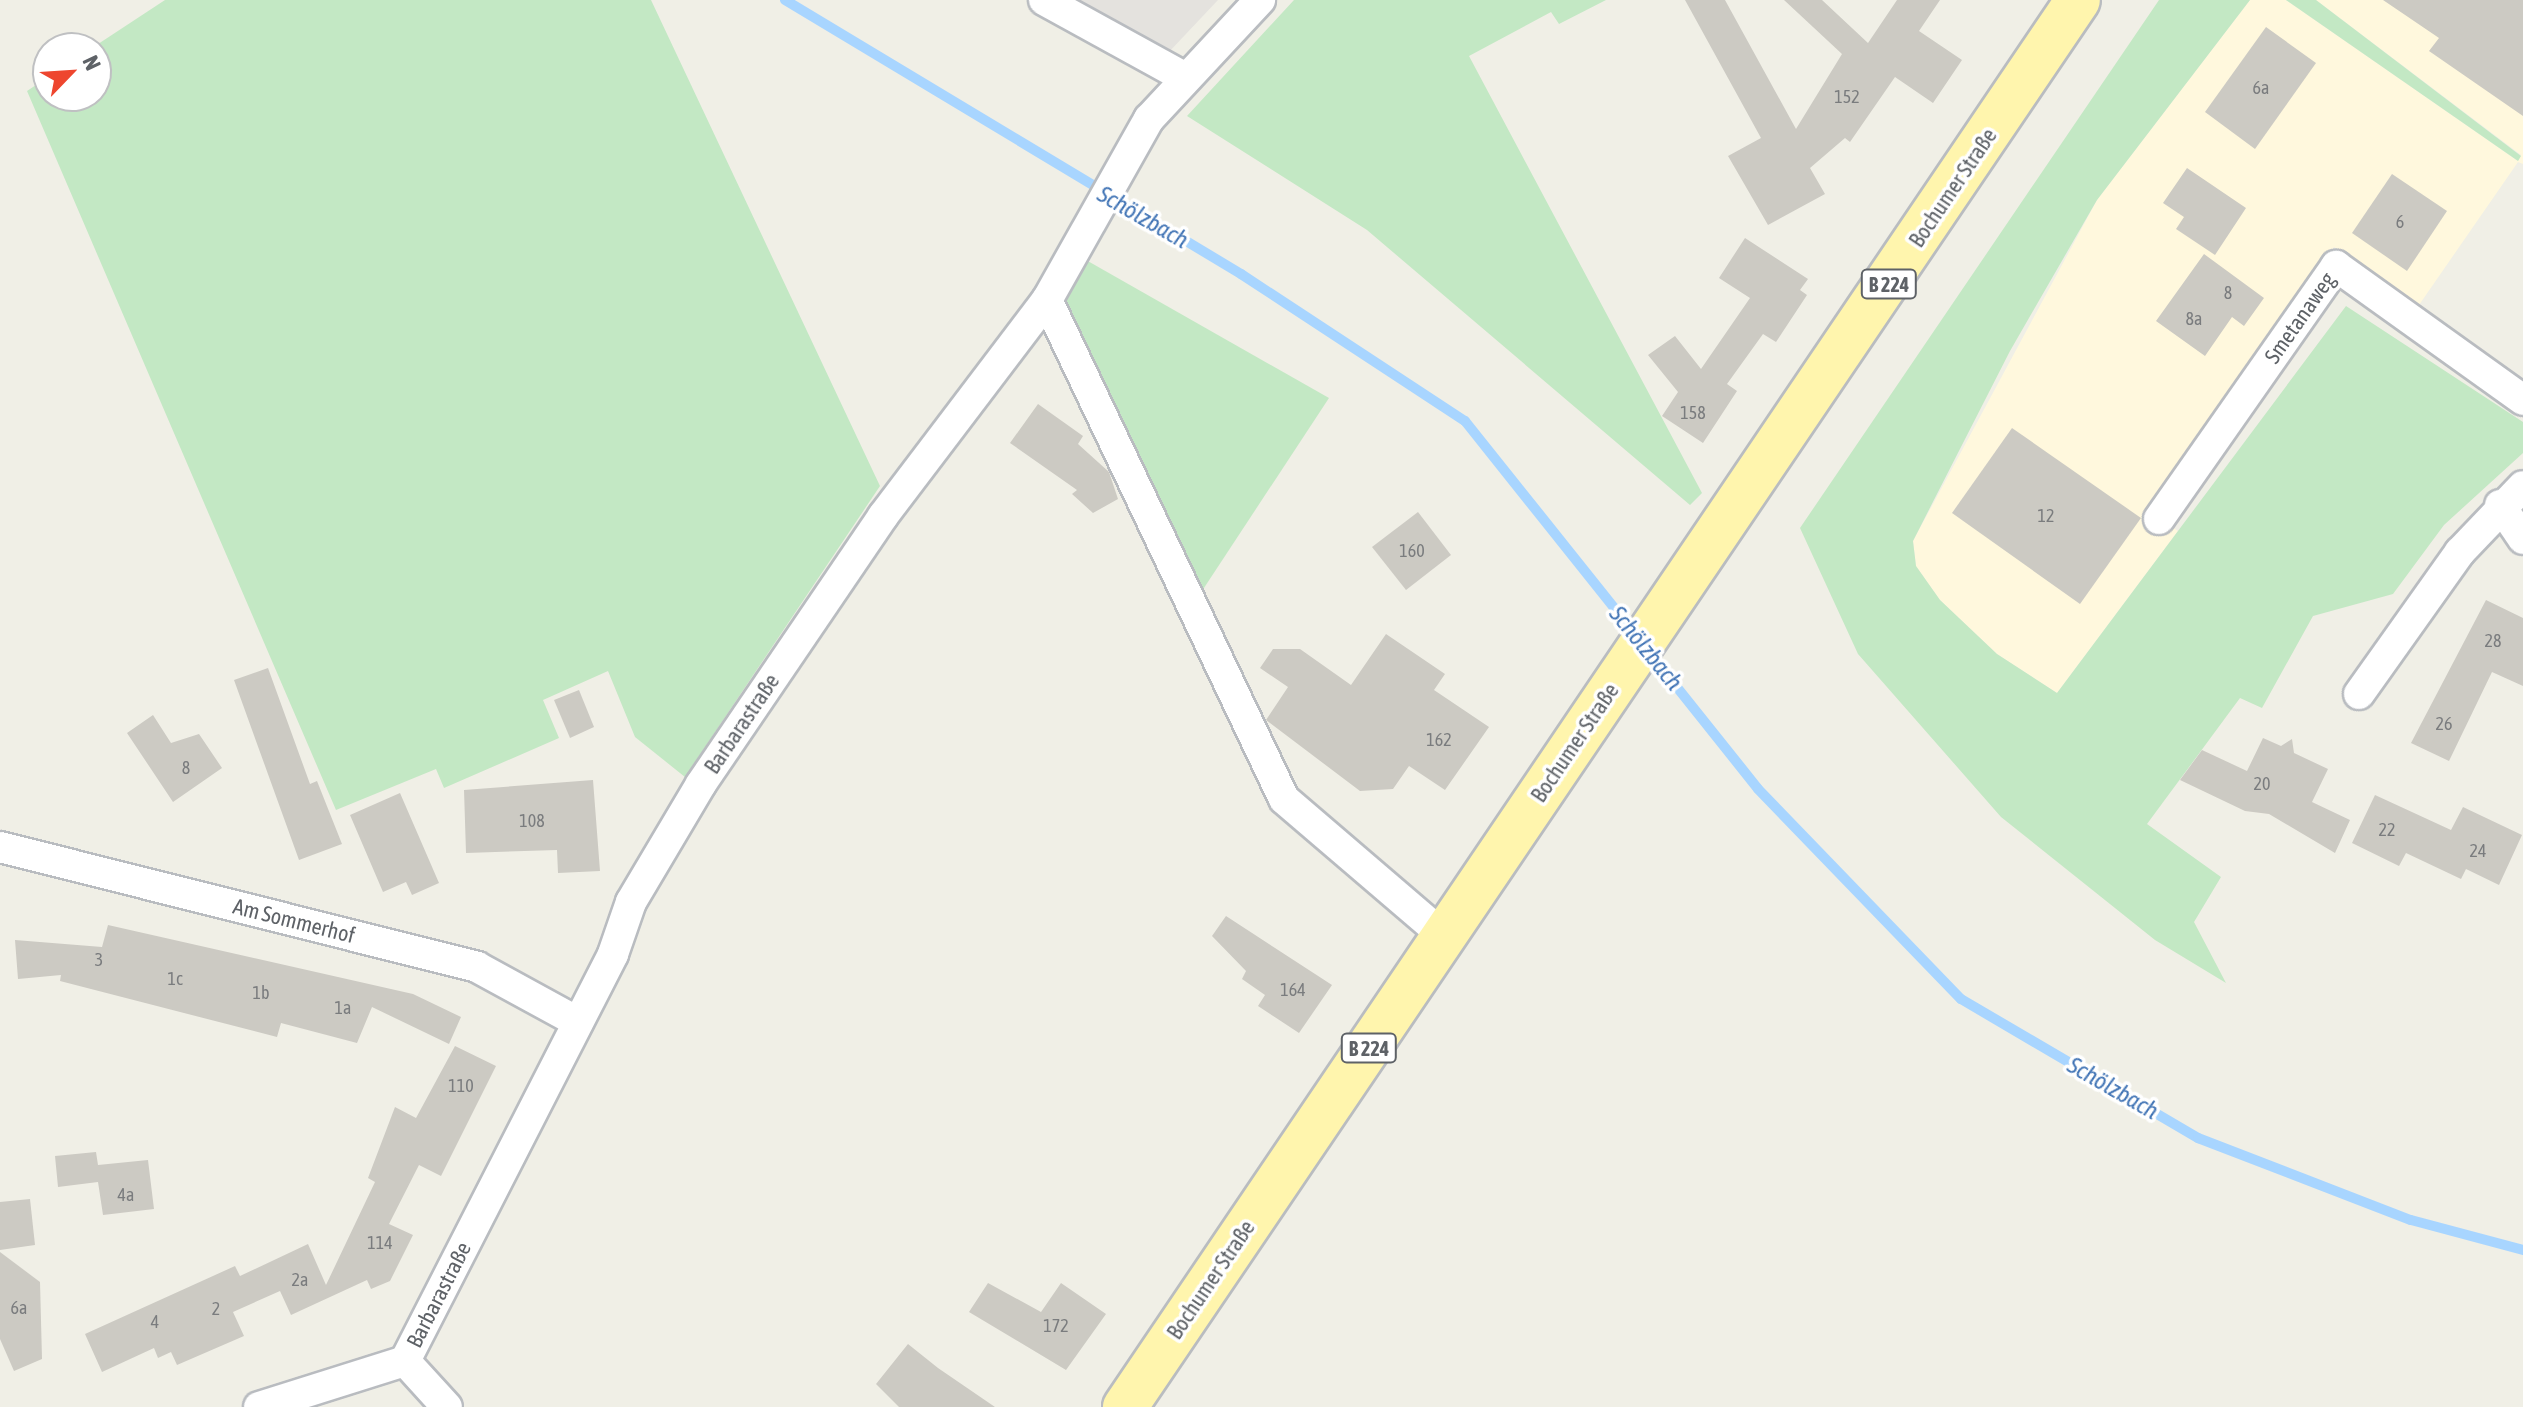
<!DOCTYPE html>
<meta charset="utf-8">
<style>
body{margin:0}
#map{position:relative;width:2523px;height:1407px;overflow:hidden;background:#f0efe6;font-family:"Asap Condensed",sans-serif}
div>[style]{position:absolute}
.commercial>*{inset:0;background:#fff8dd}
.industrial>*{inset:0;background:#e4e2de}
.green>*{inset:0;background:#c3e8c4}
.stream>*{height:10px;margin:-5px;padding:0 5px;transform-origin:5px;border-radius:5px;background:#a8d5ff}
.building>*{inset:0;background:#cccac3}
.roads{filter:drop-shadow(2px 0 #b9bcc0) drop-shadow(-2px 0 #b9bcc0) drop-shadow(0 2px #b9bcc0) drop-shadow(0 -2px #b9bcc0)}
.street>*{height:30px;margin:-15px;padding:0 15px;transform-origin:15px;border-radius:15px;background:#fff}
.primary>*{height:44px;margin:-22px;padding:0 22px;transform-origin:22px;border-radius:22px;background:#fff5ad}
span{translate:-50% -50%;white-space:nowrap;text-align:center;line-height:1.15;-webkit-text-stroke:7px #fff;paint-order:stroke}
.number-label{font-size:18px;color:#7a7c7e}
.number-label span{-webkit-text-stroke-width:0}
.shield-label span{padding:2px 6px;background:#fff;border:2px solid;border-radius:6px;-webkit-text-stroke-width:0}
.shield-label{font-size:20px;color:#5e6267;font-weight:700}
.street-label{font-size:22px;color:#5e6267}
.water-label{font-size:24px;color:#4174b5;font-style:italic}
.north{position:absolute;left:32px;top:32px;width:80px;height:80px;box-sizing:border-box;background:#fff;border:2px solid #bfc0c2;border-radius:50%;rotate:65deg;font-size:22px;font-weight:700;line-height:32px;text-align:center;color:#5e6267}
.north::after{content:'';display:block;margin:auto;width:28px;height:36px;background:#ee462f;clip-path:polygon(50% 0,100% 100%,50% 72%,0 100%)}
</style>
<div id="map">
<div class="commercial">
<i style="clip-path:polygon(2250px 0,2286px 0,2518px 161px,2521px 155px,2316px 0,2523px 0,2523px 164px,2518px 162px,2419px 305px,2334px 247px,2149px 512px,2178px 531px,2057px 693px,1997px 654px,1940px 600px,1916px 566px,1913px 541px,2097px 200px)"></i>
</div>
<div class="industrial">
<i style="clip-path:polygon(1072px 0,1218px 0,1168px 53px)"></i>
</div>
<div class="green">
<i style="clip-path:polygon(165px 0,651px 0,880px 486px,685px 777px,635px 737px,608px 671px,543px 700px,559px 738px,444px 788px,436px 769px,336px 810px,27px 91px,48px 77px,48px 96px,96px 96px,92px 48px)"></i>
<i style="clip-path:polygon(1294px 0,1606px 0,1559px 24px,1551px 12px,1469px 56px,1702px 493px,1690px 505px,1367px 230px,1187px 116px)"></i>
<i style="clip-path:polygon(2159px 0,2250px 0,2097px 200px,2010px 351px,1913px 541px,1916px 566px,1940px 600px,1997px 654px,2057px 693px,2346px 306px,2523px 422px,2523px 453px,2444px 525px,2393px 594px,2313px 616px,2262px 708px,2240px 698px,2147px 824px,2221px 877px,2194px 922px,2226px 983px,2155px 940px,2001px 817px,1858px 654px,1800px 528px)"></i>
<i style="clip-path:polygon(2286px 0,2316px 0,2521px 156px,2518px 161px)"></i>
<i style="clip-path:polygon(1086px 260px,1329px 398px,1200px 594px,1062px 305px)"></i>
</div>
<div class="stream">
<i style="left:785px;top:0;width:532px;rotate:31deg"></i>
<i style="left:1241px;top:274px;width:268px;rotate:33.3deg"></i>
<i style="left:1465px;top:421px;width:274px;rotate:51.4deg"></i>
<i style="left:1648px;top:651px;width:176px;rotate:51.4deg"></i>
<i style="left:1758px;top:789px;width:292px;rotate:46deg"></i>
<i style="left:1961px;top:999px;width:275px;rotate:30.4deg"></i>
<i style="left:2198px;top:1138px;width:228px;rotate:21.1deg"></i>
<i style="left:2411px;top:1220px;width:116px;rotate:15deg"></i>
</div>
<div class="building">
<i style="clip-path:polygon(1685px 0,1725px 0,1796px 129px,1842px 54px,1784px 0,1822px 0,1868px 43px,1897px 0,1940px 0,1919px 31px,1962px 60px,1933px 103px,1895px 77px,1850px 142px,1845px 138px,1810px 168px,1825px 194px,1768px 225px,1728px 156px,1761px 138px)"></i>
<i style="clip-path:polygon(2383px 0,2523px 0,2523px 116px,2429px 51px,2439px 38px)"></i>
<i style="clip-path:polygon(2266px 27px,2316px 63px,2255px 149px,2205px 112px)"></i>
<i style="clip-path:polygon(2187px 168px,2246px 208px,2215px 255px,2176px 229px,2184px 217px,2163px 203px)"></i>
<i style="clip-path:polygon(2392px 174px,2447px 211px,2407px 271px,2352px 233px)"></i>
<i style="clip-path:polygon(1745px 238px,1808px 279px,1800px 290px,1807px 295px,1776px 342px,1763px 334px,1727px 384px,1737px 391px,1703px 443px,1662px 416px,1678px 392px,1648px 355px,1675px 336px,1701px 369px,1750px 298px,1719px 278px)"></i>
<i style="clip-path:polygon(2204px 254px,2264px 298px,2244px 326px,2232px 317px,2205px 356px,2156px 321px)"></i>
<i style="clip-path:polygon(1038px 404px,1083px 436px,1078px 444px,1109px 472px,1118px 499px,1093px 513px,1072px 494px,1077px 490px,1010px 443px)"></i>
<i style="clip-path:polygon(2012px 428px,2141px 518px,2080px 604px,1952px 513px)"></i>
<i style="clip-path:polygon(1418px 512px,1451px 555px,1406px 590px,1372px 547px)"></i>
<i style="clip-path:polygon(2486px 600px,2523px 618px,2523px 686px,2492px 672px,2449px 761px,2411px 743px)"></i>
<i style="clip-path:polygon(1386px 634px,1445px 674px,1434px 690px,1489px 727px,1445px 790px,1409px 766px,1393px 789px,1360px 791px,1266px 720px,1288px 687px,1260px 668px,1273px 649px,1300px 649px,1351px 685px)"></i>
<i style="clip-path:polygon(268px 668px,310px 784px,317px 781px,342px 844px,299px 860px,234px 680px)"></i>
<i style="clip-path:polygon(579px 690px,594px 727px,570px 738px,554px 700px)"></i>
<i style="clip-path:polygon(153px 715px,171px 743px,199px 734px,222px 768px,173px 802px,127px 733px)"></i>
<i style="clip-path:polygon(2263px 738px,2281px 746px,2292px 739px,2294px 753px,2328px 769px,2312px 802px,2350px 820px,2335px 853px,2269px 814px,2245px 811px,2180px 780px,2202px 750px,2247px 771px)"></i>
<i style="clip-path:polygon(593px 780px,600px 871px,558px 873px,557px 850px,466px 853px,464px 790px)"></i>
<i style="clip-path:polygon(400px 793px,439px 883px,412px 895px,406px 882px,383px 892px,350px 815px)"></i>
<i style="clip-path:polygon(2375px 795px,2451px 830px,2463px 807px,2522px 835px,2499px 885px,2466px 869px,2461px 879px,2406px 853px,2399px 866px,2352px 843px)"></i>
<i style="clip-path:polygon(1226px 916px,1332px 985px,1299px 1033px,1258px 1006px,1265px 995px,1242px 979px,1246px 971px,1212px 936px)"></i>
<i style="clip-path:polygon(108px 925px,413px 994px,461px 1017px,449px 1044px,372px 1007px,357px 1043px,281px 1023px,277px 1037px,60px 981px,61px 975px,18px 979px,15px 940px,102px 947px)"></i>
<i style="clip-path:polygon(455px 1046px,496px 1066px,441px 1176px,419px 1165px,389px 1224px,413px 1235px,390px 1281px,371px 1289px,367px 1280px,291px 1315px,280px 1291px,233px 1312px,244px 1336px,177px 1365px,171px 1352px,158px 1358px,154px 1348px,102px 1372px,85px 1334px,235px 1266px,240px 1276px,308px 1244px,326px 1285px,375px 1182px,368px 1178px,395px 1107px,416px 1118px)"></i>
<i style="clip-path:polygon(96px 1152px,98px 1165px,148px 1160px,154px 1209px,103px 1215px,98px 1182px,58px 1187px,55px 1156px)"></i>
<i style="clip-path:polygon(30px 1199px,35px 1245px,0 1250px,0 1202px)"></i>
<i style="clip-path:polygon(0 1252px,40px 1282px,42px 1359px,14px 1371px,0 1339px)"></i>
<i style="clip-path:polygon(988px 1283px,1041px 1312px,1061px 1283px,1106px 1314px,1066px 1370px,969px 1312px)"></i>
<i style="clip-path:polygon(908px 1344px,938px 1368px,995px 1407px,899px 1407px,876px 1384px)"></i>
</div>
<div class="roads">
<div class="street">
<i style="left:1044px;top:0;width:160px;rotate:28.8deg"></i>
<i style="left:1047px;top:300px;width:552px;rotate:64.59deg"></i>
<i style="left:1284px;top:799px;width:212px;rotate:40.6deg"></i>
<i style="left:2500px;top:505px;width:41px;rotate:55.9deg"></i>
<i style="left:2159px;top:519px;width:309px;rotate:-55deg"></i>
<i style="left:2336px;top:266px;width:230px;rotate:35.6deg"></i>
<i style="left:2359px;top:694px;width:174px;rotate:-54.6deg"></i>
<i style="left:2460px;top:552px;width:91px;rotate:-46.3deg"></i>
<i style="left:0;top:847px;width:492px;rotate:14.1deg"></i>
<i style="left:477px;top:967px;width:115px;rotate:28.6deg"></i>
<i style="left:405px;top:1361px;width:457px;rotate:-62.9deg"></i>
<i style="left:613px;top:954px;width:55px;rotate:-70.9deg"></i>
<i style="left:631px;top:902px;width:137px;rotate:-59.3deg"></i>
<i style="left:701px;top:784px;width:324px;rotate:-55.8deg"></i>
<i style="left:883px;top:516px;width:271px;rotate:-52.8deg"></i>
<i style="left:1047px;top:300px;width:208px;rotate:-60.6deg"></i>
<i style="left:1149px;top:119px;width:163px;rotate:-47deg"></i>
<i style="left:405px;top:1361px;width:62px;rotate:47.6deg"></i>
<i style="left:259px;top:1407px;width:153px;rotate:-17.5deg"></i>
</div>
<div class="primary">
<i style="left:1125px;top:1407px;width:1699px;rotate:-55.89deg"></i>
</div>
</div>
<div class="number-label">
<span style="left:2261px;top:88px">6a</span>
<span style="left:1847px;top:97px">152</span>
<span style="left:2400px;top:222px">6</span>
<span style="left:2228px;top:293px">8</span>
<span style="left:2194px;top:319px">8a</span>
<span style="left:1693px;top:413px">158</span>
<span style="left:2046px;top:516px">12</span>
<span style="left:1412px;top:551px">160</span>
<span style="left:2493px;top:641px">28</span>
<span style="left:2444px;top:724px">26</span>
<span style="left:1439px;top:740px">162</span>
<span style="left:186px;top:768px">8</span>
<span style="left:2262px;top:784px">20</span>
<span style="left:532px;top:821px">108</span>
<span style="left:2387px;top:830px">22</span>
<span style="left:2478px;top:851px">24</span>
<span style="left:99px;top:960px">3</span>
<span style="left:175px;top:979px">1c</span>
<span style="left:1293px;top:990px">164</span>
<span style="left:261px;top:993px">1b</span>
<span style="left:343px;top:1008px">1a</span>
<span style="left:461px;top:1086px">110</span>
<span style="left:126px;top:1195px">4a</span>
<span style="left:380px;top:1243px">114</span>
<span style="left:300px;top:1280px">2a</span>
<span style="left:19px;top:1308px">6a</span>
<span style="left:216px;top:1309px">2</span>
<span style="left:155px;top:1322px">4</span>
<span style="left:1056px;top:1326px">172</span>
</div>
<div class="shield-label">
<span style="left:1889px;top:284px">B 224</span>
<span style="left:1369px;top:1048px">B 224</span>
</div>
<div class="street-label">
<span style="left:1953px;top:188px;rotate:-56deg">Bochumer Straße</span>
<span style="left:2300px;top:318px;rotate:-55deg">Smetanaweg</span>
<span style="left:742px;top:724px;rotate:-56deg">Barbarastraße</span>
<span style="left:1575px;top:743px;rotate:-56deg">Bochumer Straße</span>
<span style="left:294px;top:921px;rotate:14deg">Am Sommerhof</span>
<span style="left:1211px;top:1280px;rotate:-56deg">Bochumer Straße</span>
<span style="left:439px;top:1295px;rotate:-63deg">Barbarastraße</span>
</div>
<div class="water-label">
<span style="left:1143px;top:217px;rotate:30deg">Schölzbach</span>
<span style="left:1646px;top:648px;rotate:51deg">Schölzbach</span>
<span style="left:2113px;top:1088px;rotate:30deg">Schölzbach</span>
</div>
<div class="north">N</div>
</div>
